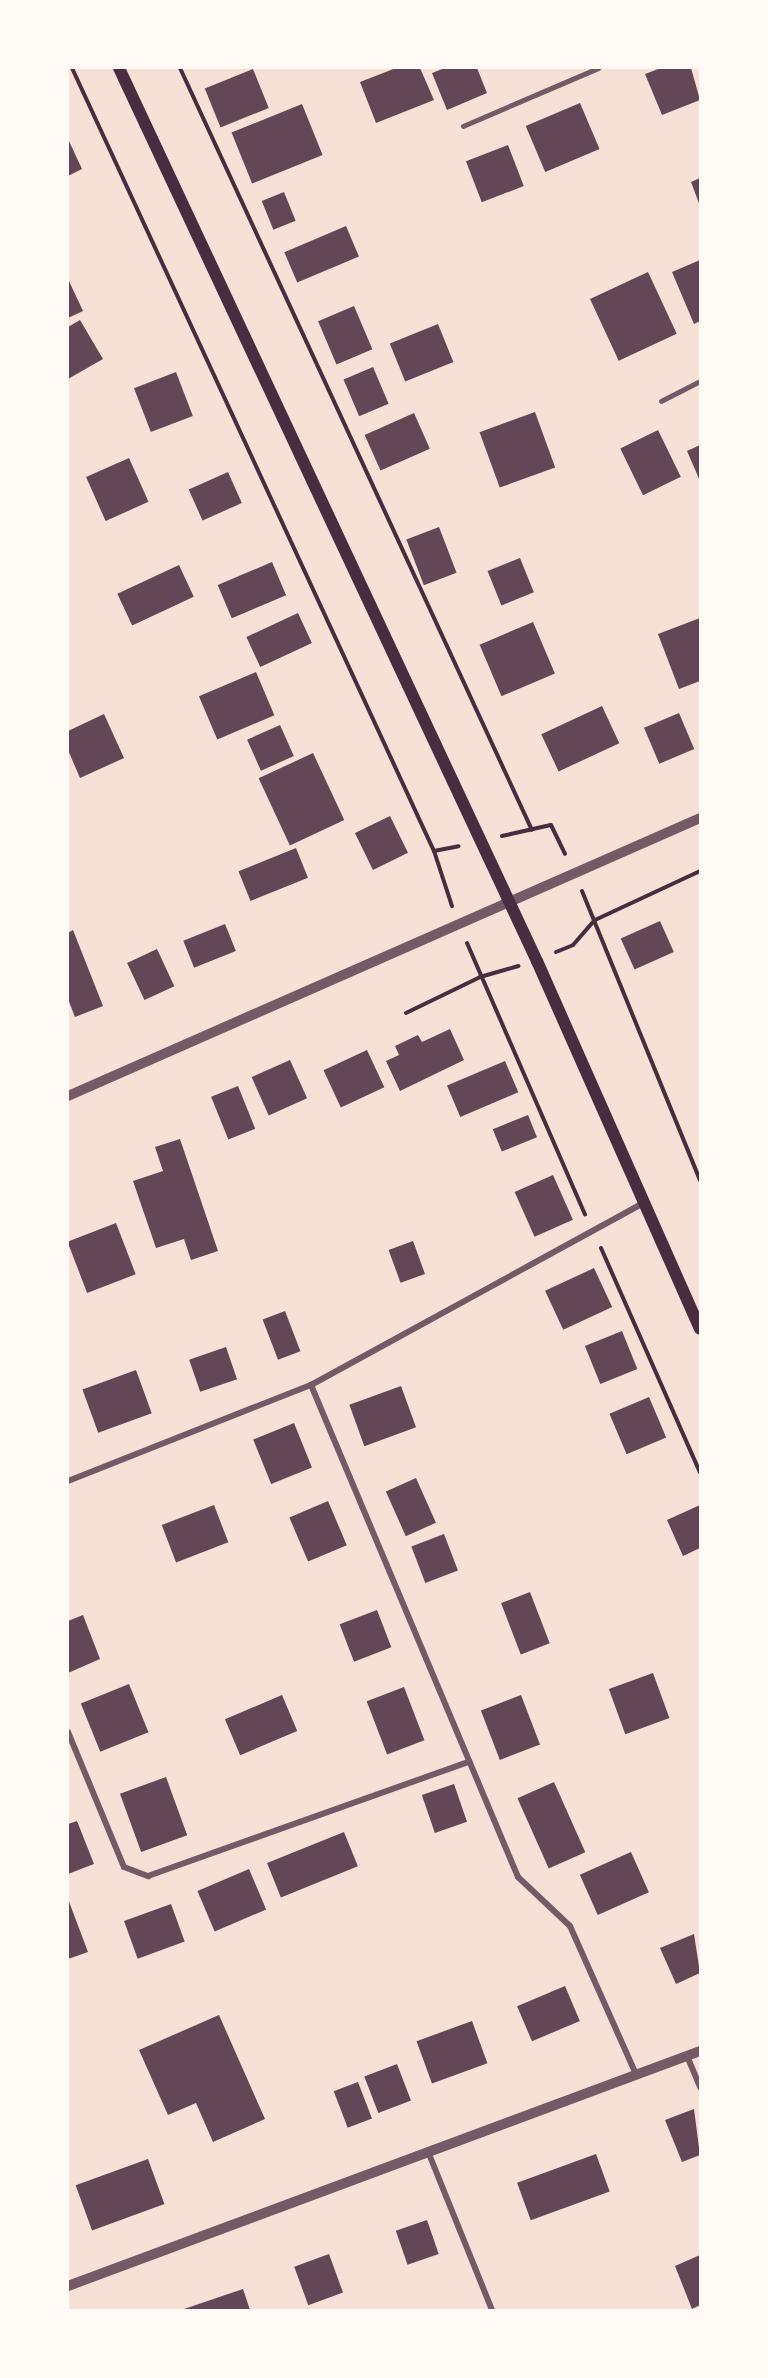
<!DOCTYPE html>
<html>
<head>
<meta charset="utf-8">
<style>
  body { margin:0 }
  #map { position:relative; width:768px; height:2378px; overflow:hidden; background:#f7e1d7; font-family:"Crimson Pro",serif }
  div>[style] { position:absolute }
  .building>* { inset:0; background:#644757; transform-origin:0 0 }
  .path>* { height:4px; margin:-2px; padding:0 2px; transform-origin:2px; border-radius:2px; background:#4a2c40 }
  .service>* { height:4.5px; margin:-2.25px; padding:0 2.25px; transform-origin:2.25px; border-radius:2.25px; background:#755966 }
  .minor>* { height:6px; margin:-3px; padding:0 3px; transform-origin:3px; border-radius:3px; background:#755966 }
  .tertiary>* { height:10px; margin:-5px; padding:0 5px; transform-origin:5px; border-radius:5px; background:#755966 }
  .secondary>* { height:12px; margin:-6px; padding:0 6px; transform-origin:6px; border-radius:6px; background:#4a2c40 }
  span { translate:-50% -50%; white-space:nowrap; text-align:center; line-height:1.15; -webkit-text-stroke:4.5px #fffaf5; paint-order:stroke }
  .frame { position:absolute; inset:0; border:69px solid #fffaf5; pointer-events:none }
</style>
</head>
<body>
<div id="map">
  <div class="building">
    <i style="clip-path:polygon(396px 68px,420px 68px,434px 100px,376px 123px,360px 82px)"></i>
    <i style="clip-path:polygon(445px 68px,477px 68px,487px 93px,447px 110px,432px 73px)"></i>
    <i style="clip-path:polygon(661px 68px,691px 68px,700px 100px,662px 115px,645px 74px)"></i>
    <i style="left:253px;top:69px;width:42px;height:52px;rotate:68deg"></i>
    <i style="left:580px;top:103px;width:50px;height:59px;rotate:67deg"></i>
    <i style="left:302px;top:104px;width:55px;height:76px;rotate:68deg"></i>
    <i style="clip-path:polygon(68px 139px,82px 169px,68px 176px)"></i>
    <i style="left:508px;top:145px;width:44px;height:45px;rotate:69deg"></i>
    <i style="clip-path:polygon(700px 178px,700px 206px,691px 182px)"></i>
    <i style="left:284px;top:192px;width:31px;height:24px;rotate:68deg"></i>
    <i style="left:346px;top:226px;width:33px;height:67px;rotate:67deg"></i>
    <i style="clip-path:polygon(700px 260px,700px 321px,694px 324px,672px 272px)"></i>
    <i style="left:648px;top:272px;width:68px;height:64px;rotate:65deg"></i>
    <i style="clip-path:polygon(68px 279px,83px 311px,68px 318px)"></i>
    <i style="left:354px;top:306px;width:47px;height:39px;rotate:67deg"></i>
    <i style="clip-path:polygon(80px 320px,103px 359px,68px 379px,68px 327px)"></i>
    <i style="left:438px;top:324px;width:41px;height:52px;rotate:68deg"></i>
    <i style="left:373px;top:367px;width:40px;height:32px;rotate:67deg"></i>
    <i style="left:176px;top:372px;width:47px;height:45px;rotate:69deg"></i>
    <i style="left:535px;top:412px;width:59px;height:59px;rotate:70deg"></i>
    <i style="left:414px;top:413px;width:39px;height:54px;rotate:66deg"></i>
    <i style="left:658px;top:430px;width:52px;height:42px;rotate:64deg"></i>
    <i style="clip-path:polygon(700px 445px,700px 481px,687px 451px)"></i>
    <i style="left:129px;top:458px;width:48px;height:47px;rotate:66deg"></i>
    <i style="left:228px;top:472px;width:34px;height:43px;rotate:66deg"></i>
    <i style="left:439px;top:527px;width:49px;height:35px;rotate:69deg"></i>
    <i style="left:520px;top:558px;width:37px;height:35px;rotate:68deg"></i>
    <i style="left:272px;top:562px;width:36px;height:59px;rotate:67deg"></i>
    <i style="left:179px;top:565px;width:35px;height:68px;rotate:65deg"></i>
    <i style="left:298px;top:613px;width:33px;height:57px;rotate:65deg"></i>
    <i style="clip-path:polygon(700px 618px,700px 681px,679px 689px,658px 634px)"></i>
    <i style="left:533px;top:622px;width:56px;height:58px;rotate:67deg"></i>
    <i style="left:256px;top:672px;width:47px;height:62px;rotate:67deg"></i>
    <i style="left:602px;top:706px;width:41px;height:67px;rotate:65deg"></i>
    <i style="left:679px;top:713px;width:39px;height:38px;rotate:67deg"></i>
    <i style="clip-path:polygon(104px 714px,124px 758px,80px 778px,68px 750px,68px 731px)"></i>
    <i style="left:280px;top:725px;width:34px;height:36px;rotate:66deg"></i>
    <i style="left:313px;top:753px;width:74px;height:60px;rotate:65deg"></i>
    <i style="left:390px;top:816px;width:41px;height:39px;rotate:64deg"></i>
    <i style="left:296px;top:848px;width:32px;height:62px;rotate:68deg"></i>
    <i style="left:660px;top:921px;width:34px;height:43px;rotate:66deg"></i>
    <i style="left:225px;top:924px;width:29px;height:45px;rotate:68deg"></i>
    <i style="clip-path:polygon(73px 930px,103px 1006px,75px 1017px,68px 999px,68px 933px)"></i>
    <i style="left:157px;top:949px;width:41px;height:33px;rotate:65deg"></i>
    <i style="clip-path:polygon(450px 1029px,464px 1060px,400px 1091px,386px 1061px,399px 1055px,395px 1046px,418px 1035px,422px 1042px)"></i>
    <i style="left:367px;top:1050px;width:41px;height:48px;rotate:65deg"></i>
    <i style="left:290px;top:1060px;width:42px;height:42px;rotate:66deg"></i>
    <i style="left:505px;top:1061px;width:34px;height:63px;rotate:67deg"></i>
    <i style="left:238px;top:1086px;width:46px;height:29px;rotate:68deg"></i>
    <i style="left:528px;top:1115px;width:24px;height:38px;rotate:68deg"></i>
    <i style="clip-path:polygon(180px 1139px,218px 1251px,191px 1260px,184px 1239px,156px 1248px,133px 1181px,163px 1171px,155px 1147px)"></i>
    <i style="left:553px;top:1175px;width:49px;height:42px;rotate:66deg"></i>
    <i style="left:116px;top:1223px;width:55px;height:52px;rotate:69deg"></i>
    <i style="left:413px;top:1241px;width:35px;height:26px;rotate:70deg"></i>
    <i style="left:594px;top:1268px;width:43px;height:54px;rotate:65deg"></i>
    <i style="left:285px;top:1311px;width:43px;height:24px;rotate:69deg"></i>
    <i style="left:622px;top:1331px;width:41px;height:40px;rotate:68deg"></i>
    <i style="left:226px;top:1347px;width:34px;height:39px;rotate:71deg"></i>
    <i style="left:136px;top:1370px;width:46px;height:57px;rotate:70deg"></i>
    <i style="left:401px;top:1386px;width:44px;height:55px;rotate:70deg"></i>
    <i style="left:649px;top:1397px;width:44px;height:43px;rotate:67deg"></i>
    <i style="left:294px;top:1423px;width:48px;height:44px;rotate:68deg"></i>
    <i style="left:416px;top:1478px;width:49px;height:33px;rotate:66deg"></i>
    <i style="left:328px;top:1501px;width:48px;height:42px;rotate:67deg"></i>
    <i style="left:214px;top:1505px;width:40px;height:56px;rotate:69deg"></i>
    <i style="clip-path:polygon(700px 1505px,700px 1548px,683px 1556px,667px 1520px)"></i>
    <i style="left:444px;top:1534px;width:39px;height:35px;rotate:69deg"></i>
    <i style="left:530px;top:1592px;width:55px;height:31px;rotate:69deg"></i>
    <i style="left:377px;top:1610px;width:40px;height:40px;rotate:69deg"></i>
    <i style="clip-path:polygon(83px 1615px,100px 1659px,68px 1673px,68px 1621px)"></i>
    <i style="left:653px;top:1673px;width:48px;height:47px;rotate:70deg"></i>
    <i style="left:129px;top:1684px;width:52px;height:52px;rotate:68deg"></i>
    <i style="left:404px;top:1687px;width:57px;height:40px;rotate:69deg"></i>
    <i style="left:282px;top:1695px;width:39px;height:62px;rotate:67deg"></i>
    <i style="left:521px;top:1695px;width:53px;height:43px;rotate:69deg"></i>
    <i style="left:166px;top:1777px;width:62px;height:49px;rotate:70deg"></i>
    <i style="left:554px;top:1782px;width:77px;height:40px;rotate:66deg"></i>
    <i style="left:454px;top:1784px;width:40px;height:34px;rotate:71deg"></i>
    <i style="clip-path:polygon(77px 1821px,94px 1864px,68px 1874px,68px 1824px)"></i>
    <i style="left:344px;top:1832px;width:37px;height:83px;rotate:68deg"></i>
    <i style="left:631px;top:1852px;width:44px;height:56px;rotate:66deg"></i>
    <i style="left:249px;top:1869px;width:44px;height:56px;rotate:67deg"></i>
    <i style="clip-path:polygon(68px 1899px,88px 1952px,68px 1959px)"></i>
    <i style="left:171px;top:1904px;width:40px;height:50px;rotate:70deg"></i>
    <i style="clip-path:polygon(694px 1934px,700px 1973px,676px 1984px,660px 1948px)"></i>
    <i style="left:565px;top:1986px;width:38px;height:52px;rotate:67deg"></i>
    <i style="clip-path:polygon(219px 2015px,265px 2119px,213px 2142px,196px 2103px,168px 2115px,139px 2050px)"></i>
    <i style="left:472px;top:2021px;width:45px;height:59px;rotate:70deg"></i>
    <i style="left:397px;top:2064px;width:39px;height:35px;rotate:69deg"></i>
    <i style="left:358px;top:2082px;width:39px;height:26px;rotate:69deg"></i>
    <i style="clip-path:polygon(694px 2109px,700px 2155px,682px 2162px,665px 2120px)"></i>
    <i style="left:596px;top:2154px;width:40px;height:84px;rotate:70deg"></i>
    <i style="left:148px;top:2159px;width:48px;height:77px;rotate:70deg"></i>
    <i style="left:427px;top:2220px;width:36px;height:33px;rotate:71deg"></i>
    <i style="left:329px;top:2254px;width:41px;height:37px;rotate:70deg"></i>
    <i style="clip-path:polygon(700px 2255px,700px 2305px,692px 2309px,675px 2266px)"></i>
    <i style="clip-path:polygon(243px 2289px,250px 2310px,181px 2310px)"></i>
  </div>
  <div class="path">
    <i style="left:72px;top:68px;width:863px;rotate:65.19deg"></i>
    <i style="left:434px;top:851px;width:58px;rotate:71.9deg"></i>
    <i style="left:180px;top:68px;width:839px;rotate:65.21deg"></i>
    <i style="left:502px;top:836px;width:50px;rotate:-12.7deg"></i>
    <i style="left:551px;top:825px;width:32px;rotate:64deg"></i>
    <i style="left:434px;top:851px;width:25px;rotate:-11deg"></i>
    <i style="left:582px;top:891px;width:312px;rotate:67.8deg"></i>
    <i style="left:467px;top:943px;width:296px;rotate:66.5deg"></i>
    <i style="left:556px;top:952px;width:18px;rotate:-22deg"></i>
    <i style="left:573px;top:945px;width:33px;rotate:-49deg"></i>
    <i style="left:595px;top:920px;width:116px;rotate:-25deg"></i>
    <i style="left:406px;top:1013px;width:82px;rotate:-25.9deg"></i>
    <i style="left:480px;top:977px;width:40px;rotate:-16deg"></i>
    <i style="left:601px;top:1248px;width:245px;rotate:66.2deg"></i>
  </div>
  <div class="service">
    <i style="left:463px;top:126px;width:147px;rotate:-23.2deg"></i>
    <i style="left:661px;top:401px;width:44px;rotate:-27.1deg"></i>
  </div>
  <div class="minor">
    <i style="left:311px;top:1385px;width:534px;rotate:67.18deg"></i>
    <i style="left:518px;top:1877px;width:71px;rotate:43.3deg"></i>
    <i style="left:570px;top:1926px;width:162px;rotate:66deg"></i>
    <i style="left:68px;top:1481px;width:261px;rotate:-21.6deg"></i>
    <i style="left:311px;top:1385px;width:379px;rotate:-28.7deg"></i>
    <i style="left:68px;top:1732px;width:146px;rotate:67.5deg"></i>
    <i style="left:124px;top:1867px;width:26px;rotate:21deg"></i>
    <i style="left:148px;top:1876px;width:341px;rotate:-19.6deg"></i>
    <i style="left:687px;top:2056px;width:34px;rotate:67deg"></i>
    <i style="left:429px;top:2154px;width:168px;rotate:68deg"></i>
  </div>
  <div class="tertiary">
    <i style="left:68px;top:1096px;width:690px;rotate:-23.74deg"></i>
    <i style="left:68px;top:2286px;width:674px;rotate:-20.4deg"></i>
  </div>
  <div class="secondary">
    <i style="left:119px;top:68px;width:986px;rotate:64.92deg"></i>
    <i style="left:537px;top:961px;width:402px;rotate:66.1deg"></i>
  </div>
  <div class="frame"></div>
</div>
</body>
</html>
